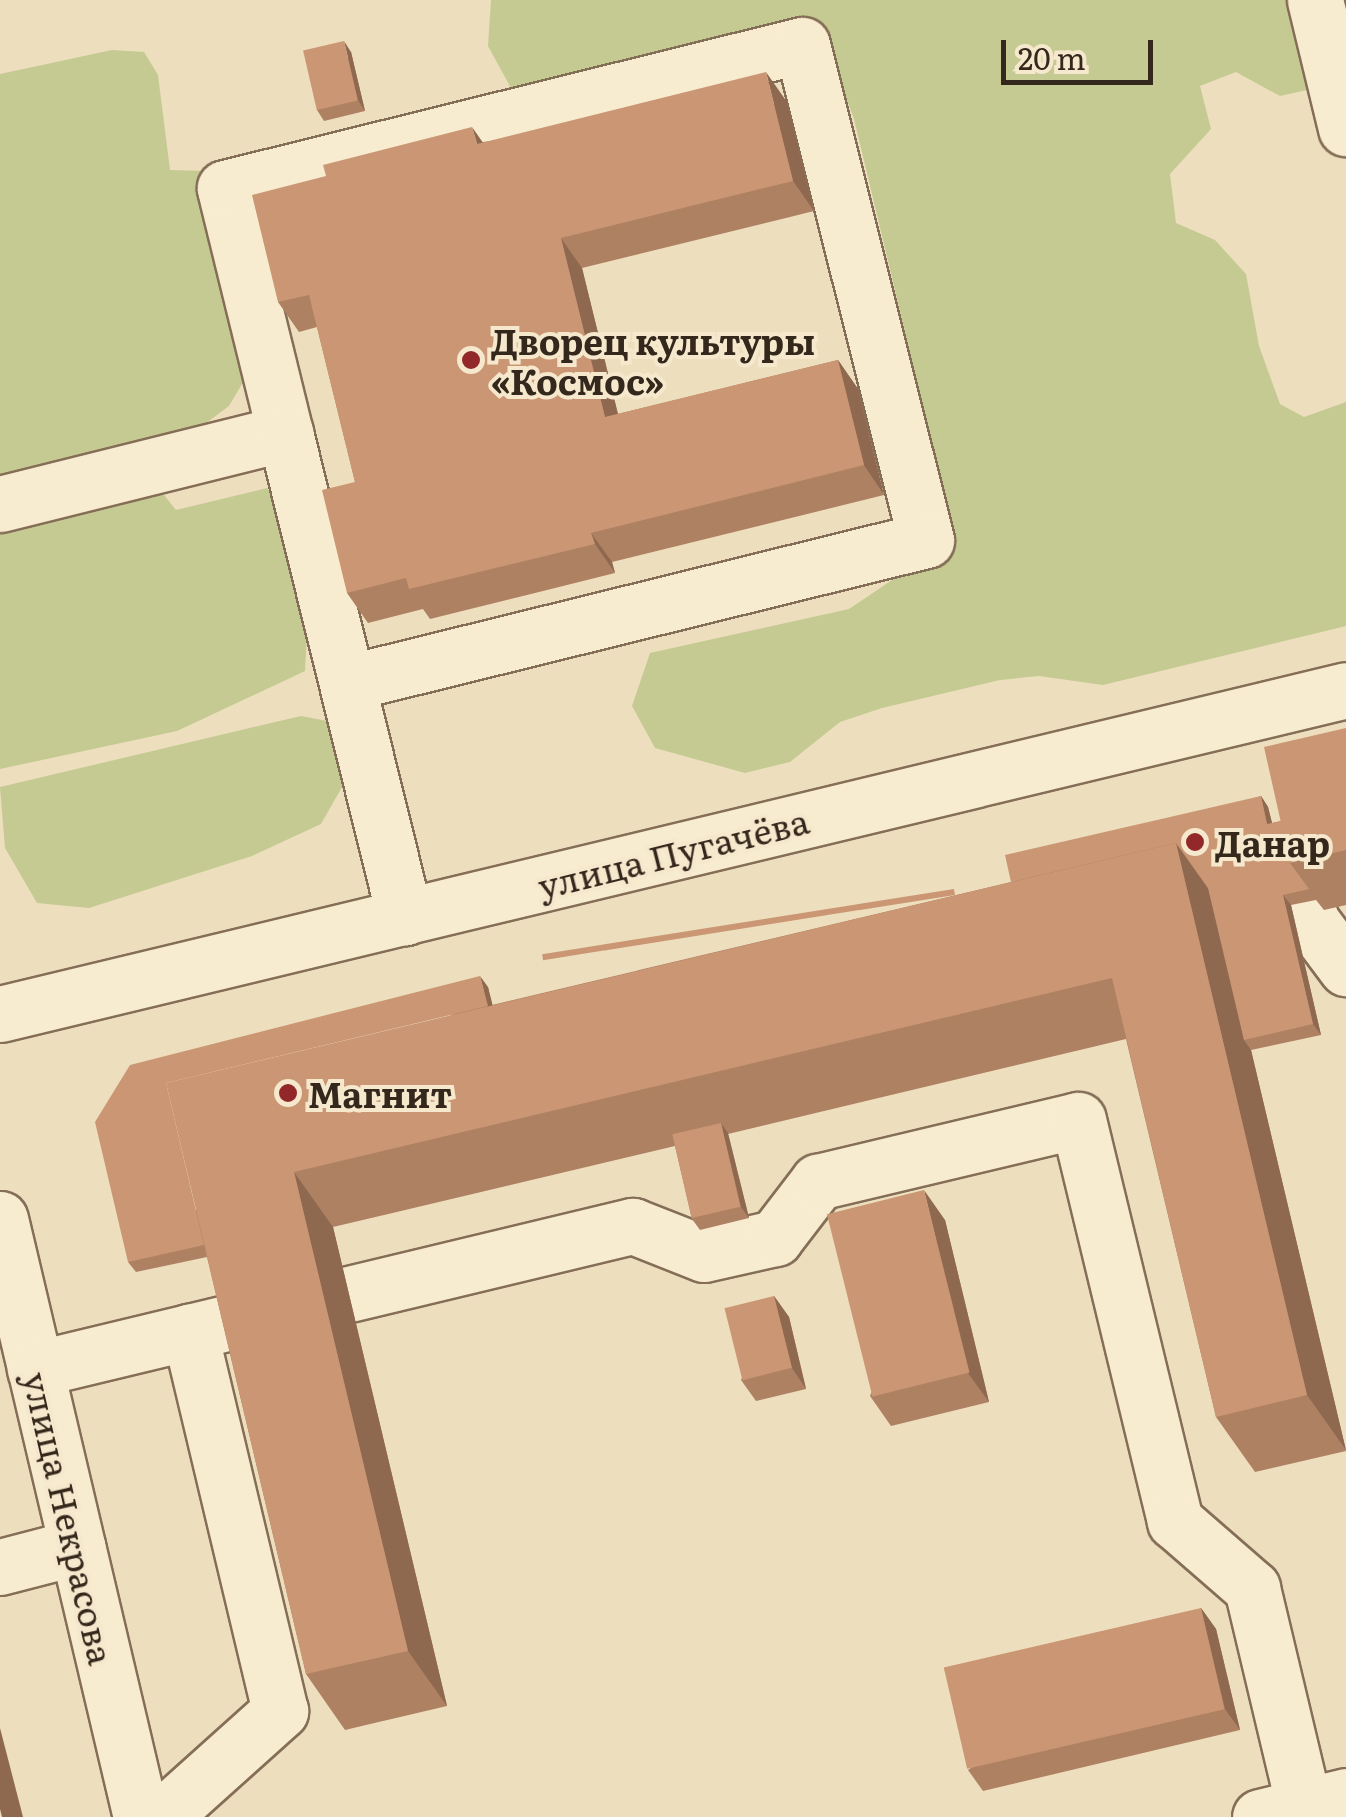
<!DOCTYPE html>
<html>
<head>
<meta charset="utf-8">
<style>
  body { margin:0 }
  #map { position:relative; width:1346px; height:1817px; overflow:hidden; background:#eddebe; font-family:Literata,serif }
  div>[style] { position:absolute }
  .green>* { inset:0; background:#c5ca92 }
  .roads { filter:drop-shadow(2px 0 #856e57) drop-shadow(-2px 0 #856e57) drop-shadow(0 2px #856e57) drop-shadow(0 -2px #856e57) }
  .minor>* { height:55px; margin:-27.5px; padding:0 27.5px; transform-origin:27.5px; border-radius:27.5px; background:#f8ecd0 }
  .wall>* { inset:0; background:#af8163 }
  .shaded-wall>* { inset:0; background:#8e6950 }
  .building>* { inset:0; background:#cb9673; transform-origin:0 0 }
  .dots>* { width:28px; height:28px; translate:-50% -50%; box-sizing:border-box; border:5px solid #f5e8cd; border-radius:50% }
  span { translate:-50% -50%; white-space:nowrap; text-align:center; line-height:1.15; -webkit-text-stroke:8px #f5e8cd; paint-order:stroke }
  .poi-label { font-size:35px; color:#34271b; font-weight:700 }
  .left { translate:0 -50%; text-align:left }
  .street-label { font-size:35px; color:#34271b }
  .scale { position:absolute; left:1001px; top:40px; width:152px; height:45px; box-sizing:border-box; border:5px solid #34271b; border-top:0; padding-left:12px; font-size:30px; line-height:35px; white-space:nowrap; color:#34271b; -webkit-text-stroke:8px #f5e8cd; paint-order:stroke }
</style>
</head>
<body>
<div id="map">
  <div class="green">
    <i style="clip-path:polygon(491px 0,1305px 0,1325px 86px,1280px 96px,1236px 72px,1200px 86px,1211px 129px,1170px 174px,1176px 223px,1215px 240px,1246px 274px,1259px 346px,1280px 404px,1304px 417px,1346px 402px,1346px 626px,1103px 685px,1039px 676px,1000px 680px,882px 708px,840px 722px,790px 762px,745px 773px,655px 748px,632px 706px,650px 653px,849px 609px,901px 574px,929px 541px,939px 474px,854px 119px,844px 92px,818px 60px,567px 94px,511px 88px,488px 46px)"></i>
    <i style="clip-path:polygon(112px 50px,144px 52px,158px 75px,170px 170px,208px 171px,248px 374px,229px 406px,198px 429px,0 483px,0 74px)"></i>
    <i style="clip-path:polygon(144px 470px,176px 510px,267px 488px,283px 506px,309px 595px,305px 671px,177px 731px,0 769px,0 501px)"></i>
    <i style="clip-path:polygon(301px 716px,338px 723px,350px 773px,321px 824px,252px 856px,89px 908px,37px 903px,5px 848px,0 787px)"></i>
  </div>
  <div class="roads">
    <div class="minor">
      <i style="left:1315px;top:0;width:132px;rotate:76.4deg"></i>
      <i style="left:285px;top:433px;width:252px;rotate:-103.8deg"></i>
      <i style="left:225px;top:188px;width:594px;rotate:-13.92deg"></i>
      <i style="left:802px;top:45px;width:510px;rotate:75.94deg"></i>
      <i style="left:926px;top:540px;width:596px;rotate:166.13deg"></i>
      <i style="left:0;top:504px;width:294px;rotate:-14deg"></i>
      <i style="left:285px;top:433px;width:499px;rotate:76.1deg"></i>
      <i style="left:1306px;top:902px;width:20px;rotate:75deg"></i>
      <i style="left:1311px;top:921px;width:59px;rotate:53.3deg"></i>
      <i style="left:0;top:1014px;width:1384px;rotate:-13.53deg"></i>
      <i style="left:0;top:1219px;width:614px;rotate:76.73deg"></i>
      <i style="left:349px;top:1294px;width:292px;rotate:-13.5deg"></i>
      <i style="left:633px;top:1226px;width:76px;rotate:21.5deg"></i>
      <i style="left:704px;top:1254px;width:73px;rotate:-12.7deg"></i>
      <i style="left:775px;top:1238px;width:71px;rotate:-52.5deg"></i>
      <i style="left:818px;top:1182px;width:267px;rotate:-13.4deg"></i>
      <i style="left:1078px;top:1120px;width:413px;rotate:76.4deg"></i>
      <i style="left:1175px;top:1521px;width:102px;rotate:41deg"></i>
      <i style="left:1252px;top:1588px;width:224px;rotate:76.6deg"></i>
      <i style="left:35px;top:1369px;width:196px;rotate:-13.5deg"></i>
      <i style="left:0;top:1567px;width:80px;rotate:-14.6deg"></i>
      <i style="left:162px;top:1817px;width:159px;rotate:-41.9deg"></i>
      <i style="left:280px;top:1711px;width:390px;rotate:-103.4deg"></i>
      <i style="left:1260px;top:1817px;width:89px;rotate:-13.7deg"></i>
    </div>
  </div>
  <div class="wall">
    <i style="clip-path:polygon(351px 52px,365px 111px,324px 121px,317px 110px)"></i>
    <i style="clip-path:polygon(787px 102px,814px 211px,582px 268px,618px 414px,838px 360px,858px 389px,884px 495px,612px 562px,615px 573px,430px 619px,423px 609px,368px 623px,347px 593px,355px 482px,317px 327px,299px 332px,278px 302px,483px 142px)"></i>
    <i style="clip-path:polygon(1346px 728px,1346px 905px,1324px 910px,1316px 900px,1291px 905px,1321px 1035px,1251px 1050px,1346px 1451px,1255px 1472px,1216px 1417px,1126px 1039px,728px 1134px,749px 1218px,700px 1230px,692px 1219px,675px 1146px,333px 1227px,447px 1706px,345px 1730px,306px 1674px,207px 1257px,136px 1272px,128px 1262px,488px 987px,492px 1005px,1011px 882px,1261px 796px,1268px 807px,1272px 823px,1281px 821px)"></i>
    <i style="clip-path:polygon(945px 1220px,989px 1402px,891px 1426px,870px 1396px)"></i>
    <i style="clip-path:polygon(774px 1296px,789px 1317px,806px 1389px,756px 1401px,741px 1380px)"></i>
    <i style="clip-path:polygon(1201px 1608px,1216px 1629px,1240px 1730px,983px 1791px,968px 1770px)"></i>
  </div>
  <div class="shaded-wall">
    <i style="clip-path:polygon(344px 41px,351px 52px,365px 111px,358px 100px)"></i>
    <i style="clip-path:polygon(766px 72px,787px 102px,814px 211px,793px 181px)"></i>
    <i style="clip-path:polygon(472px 127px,493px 157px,477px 144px)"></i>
    <i style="clip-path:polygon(561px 238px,582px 268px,626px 447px,605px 417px)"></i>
    <i style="clip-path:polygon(838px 360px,858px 389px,884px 495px,864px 465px)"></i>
    <i style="clip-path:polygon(591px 533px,612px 562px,615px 573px,595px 544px)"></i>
    <i style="clip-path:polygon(1261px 796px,1268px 807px,1275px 835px,1267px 824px)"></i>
    <i style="clip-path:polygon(1176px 843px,1215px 898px,1244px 1040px,1251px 1050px,1346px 1450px,1307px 1395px)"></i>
    <i style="clip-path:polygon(1283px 895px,1291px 905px,1321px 1035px,1313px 1024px)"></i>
    <i style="clip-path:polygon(480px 976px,488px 987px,508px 1066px,500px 1056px)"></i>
    <i style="clip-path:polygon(721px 1123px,728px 1133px,749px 1218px,741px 1207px)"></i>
    <i style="clip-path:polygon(294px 1172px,333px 1227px,447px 1706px,408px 1651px)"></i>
    <i style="clip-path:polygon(924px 1190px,945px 1220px,989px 1402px,968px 1373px)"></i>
    <i style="clip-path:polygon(774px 1296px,789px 1317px,806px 1389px,792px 1368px)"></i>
    <i style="clip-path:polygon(1201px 1608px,1216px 1629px,1240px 1730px,1225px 1709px)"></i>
    <i style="clip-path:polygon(0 1728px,23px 1817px,2px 1817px,0 1809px)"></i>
  </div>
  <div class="building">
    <i style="left:344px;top:41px;width:61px;height:42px;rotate:77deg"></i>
    <i style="clip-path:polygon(766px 72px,793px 181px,561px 238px,605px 417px,838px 360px,864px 465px,591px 533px,595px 544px,409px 589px,406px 578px,347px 593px,322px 490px,355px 482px,309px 295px,278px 302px,252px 195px,326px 176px,323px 165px,472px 127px,477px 144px)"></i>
    <i style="clip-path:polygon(1346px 728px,1346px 850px,1290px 863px,1264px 747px)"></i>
    <i style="clip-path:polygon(1261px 796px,1267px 824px,1281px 821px,1290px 863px,1309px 889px,1283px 895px,1313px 1024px,1244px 1040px,1208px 888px,1176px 843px,1011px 882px,1005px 855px)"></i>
    <i style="clip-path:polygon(1176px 843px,1307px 1395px,1216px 1417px,1112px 978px,294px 1172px,408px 1651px,306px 1674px,166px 1083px)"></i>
    <i style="left:954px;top:889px;width:6px;height:417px;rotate:81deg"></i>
    <i style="clip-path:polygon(480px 976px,488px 1006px,166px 1083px,204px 1245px,128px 1262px,95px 1122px,130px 1065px)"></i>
    <i style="left:721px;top:1123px;width:86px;height:50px;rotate:77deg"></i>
    <i style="left:924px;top:1190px;width:188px;height:100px;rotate:76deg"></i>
    <i style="left:774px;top:1296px;width:74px;height:51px;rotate:76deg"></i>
    <i style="left:1201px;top:1608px;width:104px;height:264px;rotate:77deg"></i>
  </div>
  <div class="dots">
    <i style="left:471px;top:360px;background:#93282a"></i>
    <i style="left:1195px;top:842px;background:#93282a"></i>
    <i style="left:288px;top:1093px;background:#93282a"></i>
  </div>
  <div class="poi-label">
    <span class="left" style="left:491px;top:360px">Дворец культуры<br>«Космос»</span>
    <span class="left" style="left:1215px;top:842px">Данар</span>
    <span class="left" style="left:308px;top:1093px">Магнит</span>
  </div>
  <div class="street-label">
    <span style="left:673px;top:852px;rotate:-14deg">улица Пугачёва</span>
    <span style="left:70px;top:1518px;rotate:77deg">улица Некрасова</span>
  </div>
  <div class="scale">20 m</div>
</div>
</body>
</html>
